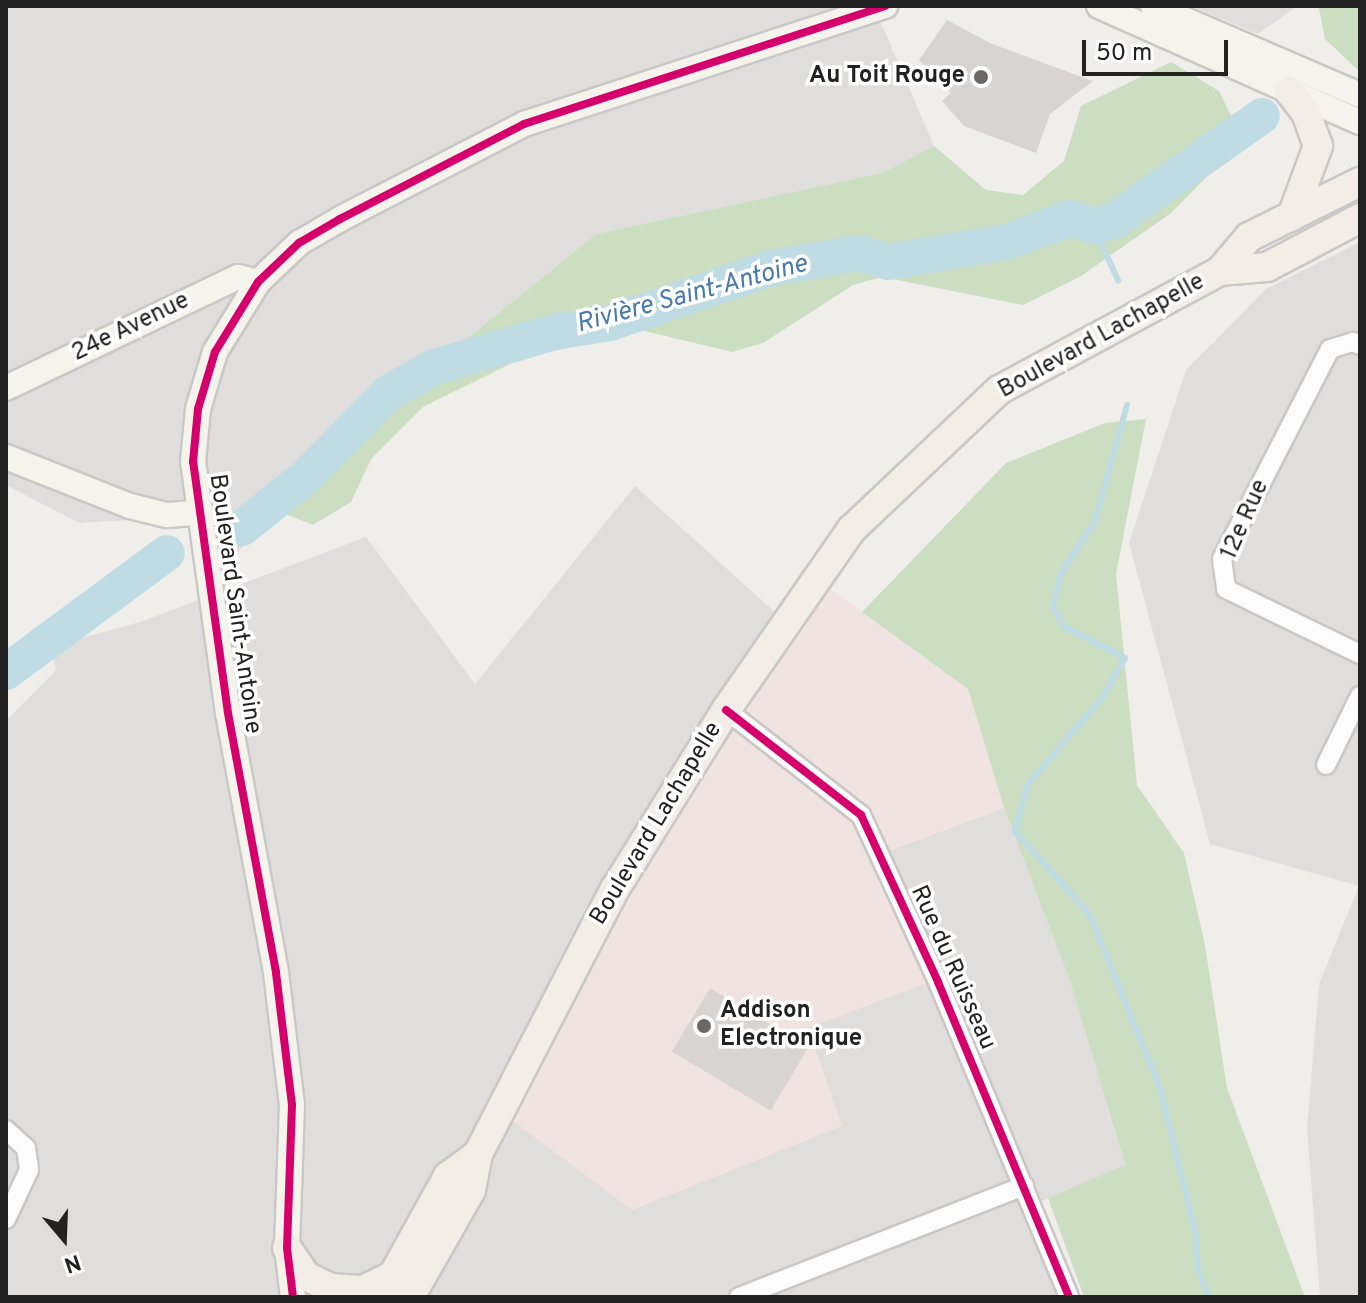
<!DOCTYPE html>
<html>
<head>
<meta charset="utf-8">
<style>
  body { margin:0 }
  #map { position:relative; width:1366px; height:1303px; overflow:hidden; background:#f0eeeb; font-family:Overpass,sans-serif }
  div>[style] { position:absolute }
  .residential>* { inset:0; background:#dfdedc }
  .commercial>* { inset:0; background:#f1e3e1 }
  .forest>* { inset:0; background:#cbdec1 }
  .stream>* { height:6px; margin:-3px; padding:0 3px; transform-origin:3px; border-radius:3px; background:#bfdbe3 }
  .river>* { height:36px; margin:-18px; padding:0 18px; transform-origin:18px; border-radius:18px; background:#bfdbe3 }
  .building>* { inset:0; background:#d7d4d2; transform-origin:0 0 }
  .roads { filter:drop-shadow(2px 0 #c9c8c7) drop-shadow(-2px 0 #c9c8c7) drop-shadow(0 2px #c9c8c7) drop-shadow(0 -2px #c9c8c7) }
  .street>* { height:18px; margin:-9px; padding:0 9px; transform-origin:9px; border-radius:9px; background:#fdfcfc }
  .secondary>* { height:24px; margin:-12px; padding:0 12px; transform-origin:12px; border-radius:12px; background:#f4f4ed }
  .primary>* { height:28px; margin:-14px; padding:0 14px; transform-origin:14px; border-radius:14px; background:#f3ede7 }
  .cycleway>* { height:8px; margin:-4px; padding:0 4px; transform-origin:4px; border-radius:4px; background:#d6006c }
  .dots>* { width:22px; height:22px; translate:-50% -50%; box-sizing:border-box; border:4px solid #fff; border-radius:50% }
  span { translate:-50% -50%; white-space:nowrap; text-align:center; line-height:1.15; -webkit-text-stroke:7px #fff; paint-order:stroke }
  .poi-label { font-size:24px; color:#222; font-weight:700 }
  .right { translate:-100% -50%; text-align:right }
  .left { translate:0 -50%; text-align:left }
  .street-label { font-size:24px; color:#222 }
  .water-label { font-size:26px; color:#4a7aab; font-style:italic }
  .frame { position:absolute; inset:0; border:8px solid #222; pointer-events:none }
  .north { position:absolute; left:24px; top:1199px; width:80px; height:80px; -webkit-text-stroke:6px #fff; paint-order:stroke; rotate:161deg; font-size:22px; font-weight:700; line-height:32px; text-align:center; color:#222 }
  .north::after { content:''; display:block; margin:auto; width:28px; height:36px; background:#222; clip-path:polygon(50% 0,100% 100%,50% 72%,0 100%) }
  .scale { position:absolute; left:1082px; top:40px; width:146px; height:36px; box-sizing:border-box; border:4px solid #222; border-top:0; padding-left:10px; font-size:24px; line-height:28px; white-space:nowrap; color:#222; -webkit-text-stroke:6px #fff; paint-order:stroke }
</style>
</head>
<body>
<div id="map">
  <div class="residential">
    <i style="clip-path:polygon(6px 6px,880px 6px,875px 9px,934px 146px,882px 173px,596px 234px,368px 419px,238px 552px,183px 517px,79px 523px,6px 485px)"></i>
    <i style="clip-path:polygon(1191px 6px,1297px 6px,1258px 34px)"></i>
    <i style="clip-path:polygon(1360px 242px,1360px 1297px,1320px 1297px,1307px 1128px,1319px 984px,1359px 886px,1210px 844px,1129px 543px,1186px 370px,1266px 289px)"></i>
    <i style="clip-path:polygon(635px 486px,787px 623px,493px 1106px,842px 1126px,807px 1027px,880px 854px,1004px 808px,1070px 981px,1125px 1166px,1022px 1209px,1061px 1297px,6px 1297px,6px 721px,56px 670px,50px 647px,143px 621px,366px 537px,475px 684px)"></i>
  </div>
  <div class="commercial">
    <i style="clip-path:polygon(828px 587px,968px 689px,1004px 808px,880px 854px,932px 981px,808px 1028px,842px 1126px,632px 1210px,493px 1106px,787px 623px)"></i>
  </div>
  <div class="forest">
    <i style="clip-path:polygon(1360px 6px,1360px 72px,1325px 39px,1319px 8px)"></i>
    <i style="clip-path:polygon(1171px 62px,1219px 91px,1243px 140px,1171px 213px,1081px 276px,1023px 305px,882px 277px,853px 285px,763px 343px,732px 352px,599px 320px,423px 407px,371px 459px,351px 502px,313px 525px,278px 511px,368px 419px,596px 234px,882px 173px,934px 146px,986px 190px,1023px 195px,1064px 161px,1081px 106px)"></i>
    <i style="clip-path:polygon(1146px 419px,1116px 574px,1137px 785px,1184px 853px,1205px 945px,1227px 1088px,1305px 1297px,1084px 1297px,1048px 1198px,1125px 1165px,1070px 981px,1004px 808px,968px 689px,862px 612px,1006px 463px,1105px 423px)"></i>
  </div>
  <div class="stream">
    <i style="left:1093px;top:226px;width:60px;rotate:65.2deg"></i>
    <i style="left:1127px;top:405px;width:120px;rotate:105.4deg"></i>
    <i style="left:1095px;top:521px;width:64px;rotate:122.9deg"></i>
    <i style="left:1060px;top:575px;width:34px;rotate:102deg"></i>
    <i style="left:1053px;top:608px;width:21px;rotate:59deg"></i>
    <i style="left:1064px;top:626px;width:69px;rotate:27.7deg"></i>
    <i style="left:1125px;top:658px;width:46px;rotate:119.9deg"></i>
    <i style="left:1102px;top:698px;width:115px;rotate:130.8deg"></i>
    <i style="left:1027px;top:785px;width:48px;rotate:104.6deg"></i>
    <i style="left:1015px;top:831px;width:113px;rotate:48.2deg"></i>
    <i style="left:1090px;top:915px;width:187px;rotate:68deg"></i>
    <i style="left:1160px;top:1088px;width:148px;rotate:76.3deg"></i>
    <i style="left:1195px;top:1232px;width:38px;rotate:85deg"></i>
    <i style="left:1198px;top:1270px;width:29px;rotate:68deg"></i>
  </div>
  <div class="river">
    <i style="left:242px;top:528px;width:83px;rotate:-38.7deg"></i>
    <i style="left:307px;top:476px;width:116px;rotate:-45.7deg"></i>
    <i style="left:388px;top:393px;width:53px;rotate:-29.5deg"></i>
    <i style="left:434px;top:367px;width:126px;rotate:-16.1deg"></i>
    <i style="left:555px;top:332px;width:56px;rotate:-9.3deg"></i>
    <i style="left:610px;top:323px;width:171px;rotate:-18.8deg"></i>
    <i style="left:772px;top:268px;width:88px;rotate:-9.8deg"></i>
    <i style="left:859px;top:253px;width:30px;rotate:17deg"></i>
    <i style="left:888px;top:262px;width:120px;rotate:-9.6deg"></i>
    <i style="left:1006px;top:242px;width:68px;rotate:-20.6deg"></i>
    <i style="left:1070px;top:218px;width:24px;rotate:19deg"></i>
    <i style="left:1093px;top:226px;width:21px;rotate:-14deg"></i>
    <i style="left:1113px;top:221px;width:182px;rotate:-35.2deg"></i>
    <i style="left:6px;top:672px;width:200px;rotate:-36.5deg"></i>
  </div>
  <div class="building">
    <i style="clip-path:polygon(947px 20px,992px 44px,1093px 81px,1050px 114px,1036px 153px,964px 126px,942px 101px,951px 93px,919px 60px)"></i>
    <i style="left:710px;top:988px;width:115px;height:74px;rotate:31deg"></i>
  </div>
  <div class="roads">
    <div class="street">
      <i style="left:1360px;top:345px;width:8px;rotate:-157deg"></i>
      <i style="left:1353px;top:342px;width:24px;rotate:163deg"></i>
      <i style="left:1330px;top:349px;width:236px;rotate:117.2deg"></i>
      <i style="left:1222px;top:559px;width:30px;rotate:82deg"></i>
      <i style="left:1226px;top:589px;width:149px;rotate:25.9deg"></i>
      <i style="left:726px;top:710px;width:171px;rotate:37.9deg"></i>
      <i style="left:861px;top:815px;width:184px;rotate:65.2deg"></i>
      <i style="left:938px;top:982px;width:341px;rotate:67.4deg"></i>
      <i style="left:1326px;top:765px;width:77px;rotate:-63.8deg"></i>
      <i style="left:6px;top:1130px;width:27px;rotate:42deg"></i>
      <i style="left:26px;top:1148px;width:22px;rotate:82deg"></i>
      <i style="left:29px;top:1170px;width:54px;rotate:115.1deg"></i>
      <i style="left:739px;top:1297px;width:306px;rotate:-21.3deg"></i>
    </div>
    <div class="secondary">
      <i style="left:1099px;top:6px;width:286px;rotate:24deg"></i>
      <i style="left:1153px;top:6px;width:225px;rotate:23.3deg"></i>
      <i style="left:6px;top:388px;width:257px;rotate:-25.6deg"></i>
      <i style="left:238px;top:277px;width:21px;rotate:14deg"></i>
      <i style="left:6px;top:457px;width:133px;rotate:21.6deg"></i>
      <i style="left:130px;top:506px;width:38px;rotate:14deg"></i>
      <i style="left:167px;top:515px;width:32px;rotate:-4deg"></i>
      <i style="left:293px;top:1297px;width:49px;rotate:-97deg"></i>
      <i style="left:287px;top:1248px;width:143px;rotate:-88deg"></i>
      <i style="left:292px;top:1105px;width:134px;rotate:-96.9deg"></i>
      <i style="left:276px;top:972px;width:263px;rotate:-100.5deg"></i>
      <i style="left:228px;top:713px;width:253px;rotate:-97.9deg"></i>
      <i style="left:193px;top:462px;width:53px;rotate:-84.6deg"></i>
      <i style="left:198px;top:409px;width:59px;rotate:-73.4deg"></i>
      <i style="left:215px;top:352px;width:82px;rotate:-58.4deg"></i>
      <i style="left:258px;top:282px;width:57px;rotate:-43.6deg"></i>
      <i style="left:299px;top:243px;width:48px;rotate:-30.3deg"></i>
      <i style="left:340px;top:219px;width:207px;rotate:-27.3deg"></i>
      <i style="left:524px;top:124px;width:380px;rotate:-18.1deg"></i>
    </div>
    <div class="primary">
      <i style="left:1289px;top:91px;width:28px;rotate:52deg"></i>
      <i style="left:1306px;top:113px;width:35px;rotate:70deg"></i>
      <i style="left:1318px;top:146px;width:75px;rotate:110.4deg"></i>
      <i style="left:1220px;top:271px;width:47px;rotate:-4.9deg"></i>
      <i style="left:1267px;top:267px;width:105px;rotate:-27.8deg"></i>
      <i style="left:287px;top:1248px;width:34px;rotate:56deg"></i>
      <i style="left:306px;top:1276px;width:28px;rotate:26deg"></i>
      <i style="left:331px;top:1288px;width:32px;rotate:4deg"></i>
      <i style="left:363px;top:1290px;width:34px;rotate:-26deg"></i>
      <i style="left:381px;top:1297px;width:138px;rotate:-61deg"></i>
      <i style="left:448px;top:1176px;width:37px;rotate:-36deg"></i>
      <i style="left:410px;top:1297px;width:123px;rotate:-60.3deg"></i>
      <i style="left:471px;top:1190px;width:37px;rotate:-79deg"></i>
      <i style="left:478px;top:1154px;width:298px;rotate:-62.7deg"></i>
      <i style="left:615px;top:889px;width:211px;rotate:-58.2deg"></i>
      <i style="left:726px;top:710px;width:221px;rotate:-55.2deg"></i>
      <i style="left:852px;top:529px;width:202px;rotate:-43.4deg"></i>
      <i style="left:999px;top:390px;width:251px;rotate:-28.3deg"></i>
      <i style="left:1220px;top:271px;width:45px;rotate:-49.5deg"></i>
      <i style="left:1249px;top:237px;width:124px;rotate:-26.4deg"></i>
    </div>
  </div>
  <div class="cycleway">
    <i style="left:726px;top:710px;width:171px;rotate:37.9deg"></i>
    <i style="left:861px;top:815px;width:184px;rotate:65.2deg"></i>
    <i style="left:938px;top:982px;width:341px;rotate:67.4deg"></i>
    <i style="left:293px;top:1297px;width:49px;rotate:-97deg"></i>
    <i style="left:287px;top:1248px;width:143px;rotate:-88deg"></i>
    <i style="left:292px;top:1105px;width:134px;rotate:-96.9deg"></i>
    <i style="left:276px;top:972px;width:263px;rotate:-100.5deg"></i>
    <i style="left:228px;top:713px;width:253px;rotate:-97.9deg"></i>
    <i style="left:193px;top:462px;width:53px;rotate:-84.6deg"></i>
    <i style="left:198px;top:409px;width:59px;rotate:-73.4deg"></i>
    <i style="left:215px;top:352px;width:82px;rotate:-58.4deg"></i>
    <i style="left:258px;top:282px;width:57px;rotate:-43.6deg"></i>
    <i style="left:299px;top:243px;width:48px;rotate:-30.3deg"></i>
    <i style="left:340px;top:219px;width:207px;rotate:-27.3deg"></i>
    <i style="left:524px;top:124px;width:380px;rotate:-18.1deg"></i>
  </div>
  <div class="dots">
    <i style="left:981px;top:77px;background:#6a6968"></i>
    <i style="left:704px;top:1026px;background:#6a6968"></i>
  </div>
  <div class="poi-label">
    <span class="right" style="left:965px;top:77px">Au Toit Rouge</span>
    <span class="left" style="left:720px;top:1026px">Addison<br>Electronique</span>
  </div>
  <div class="street-label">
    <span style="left:131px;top:328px;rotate:-26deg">24e Avenue</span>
    <span style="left:1102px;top:337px;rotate:-29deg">Boulevard Lachapelle</span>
    <span style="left:1246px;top:520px;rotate:-66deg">12e Rue</span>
    <span style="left:234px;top:604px;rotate:82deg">Boulevard Saint-Antoine</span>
    <span style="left:657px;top:824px;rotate:-59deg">Boulevard Lachapelle</span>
    <span style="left:952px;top:968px;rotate:66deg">Rue du Ruisseau</span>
  </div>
  <div class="water-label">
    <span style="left:692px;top:295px;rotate:-15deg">Rivière Saint-Antoine</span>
  </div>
  <div class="frame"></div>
  <div class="north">N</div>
  <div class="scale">50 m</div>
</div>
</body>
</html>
